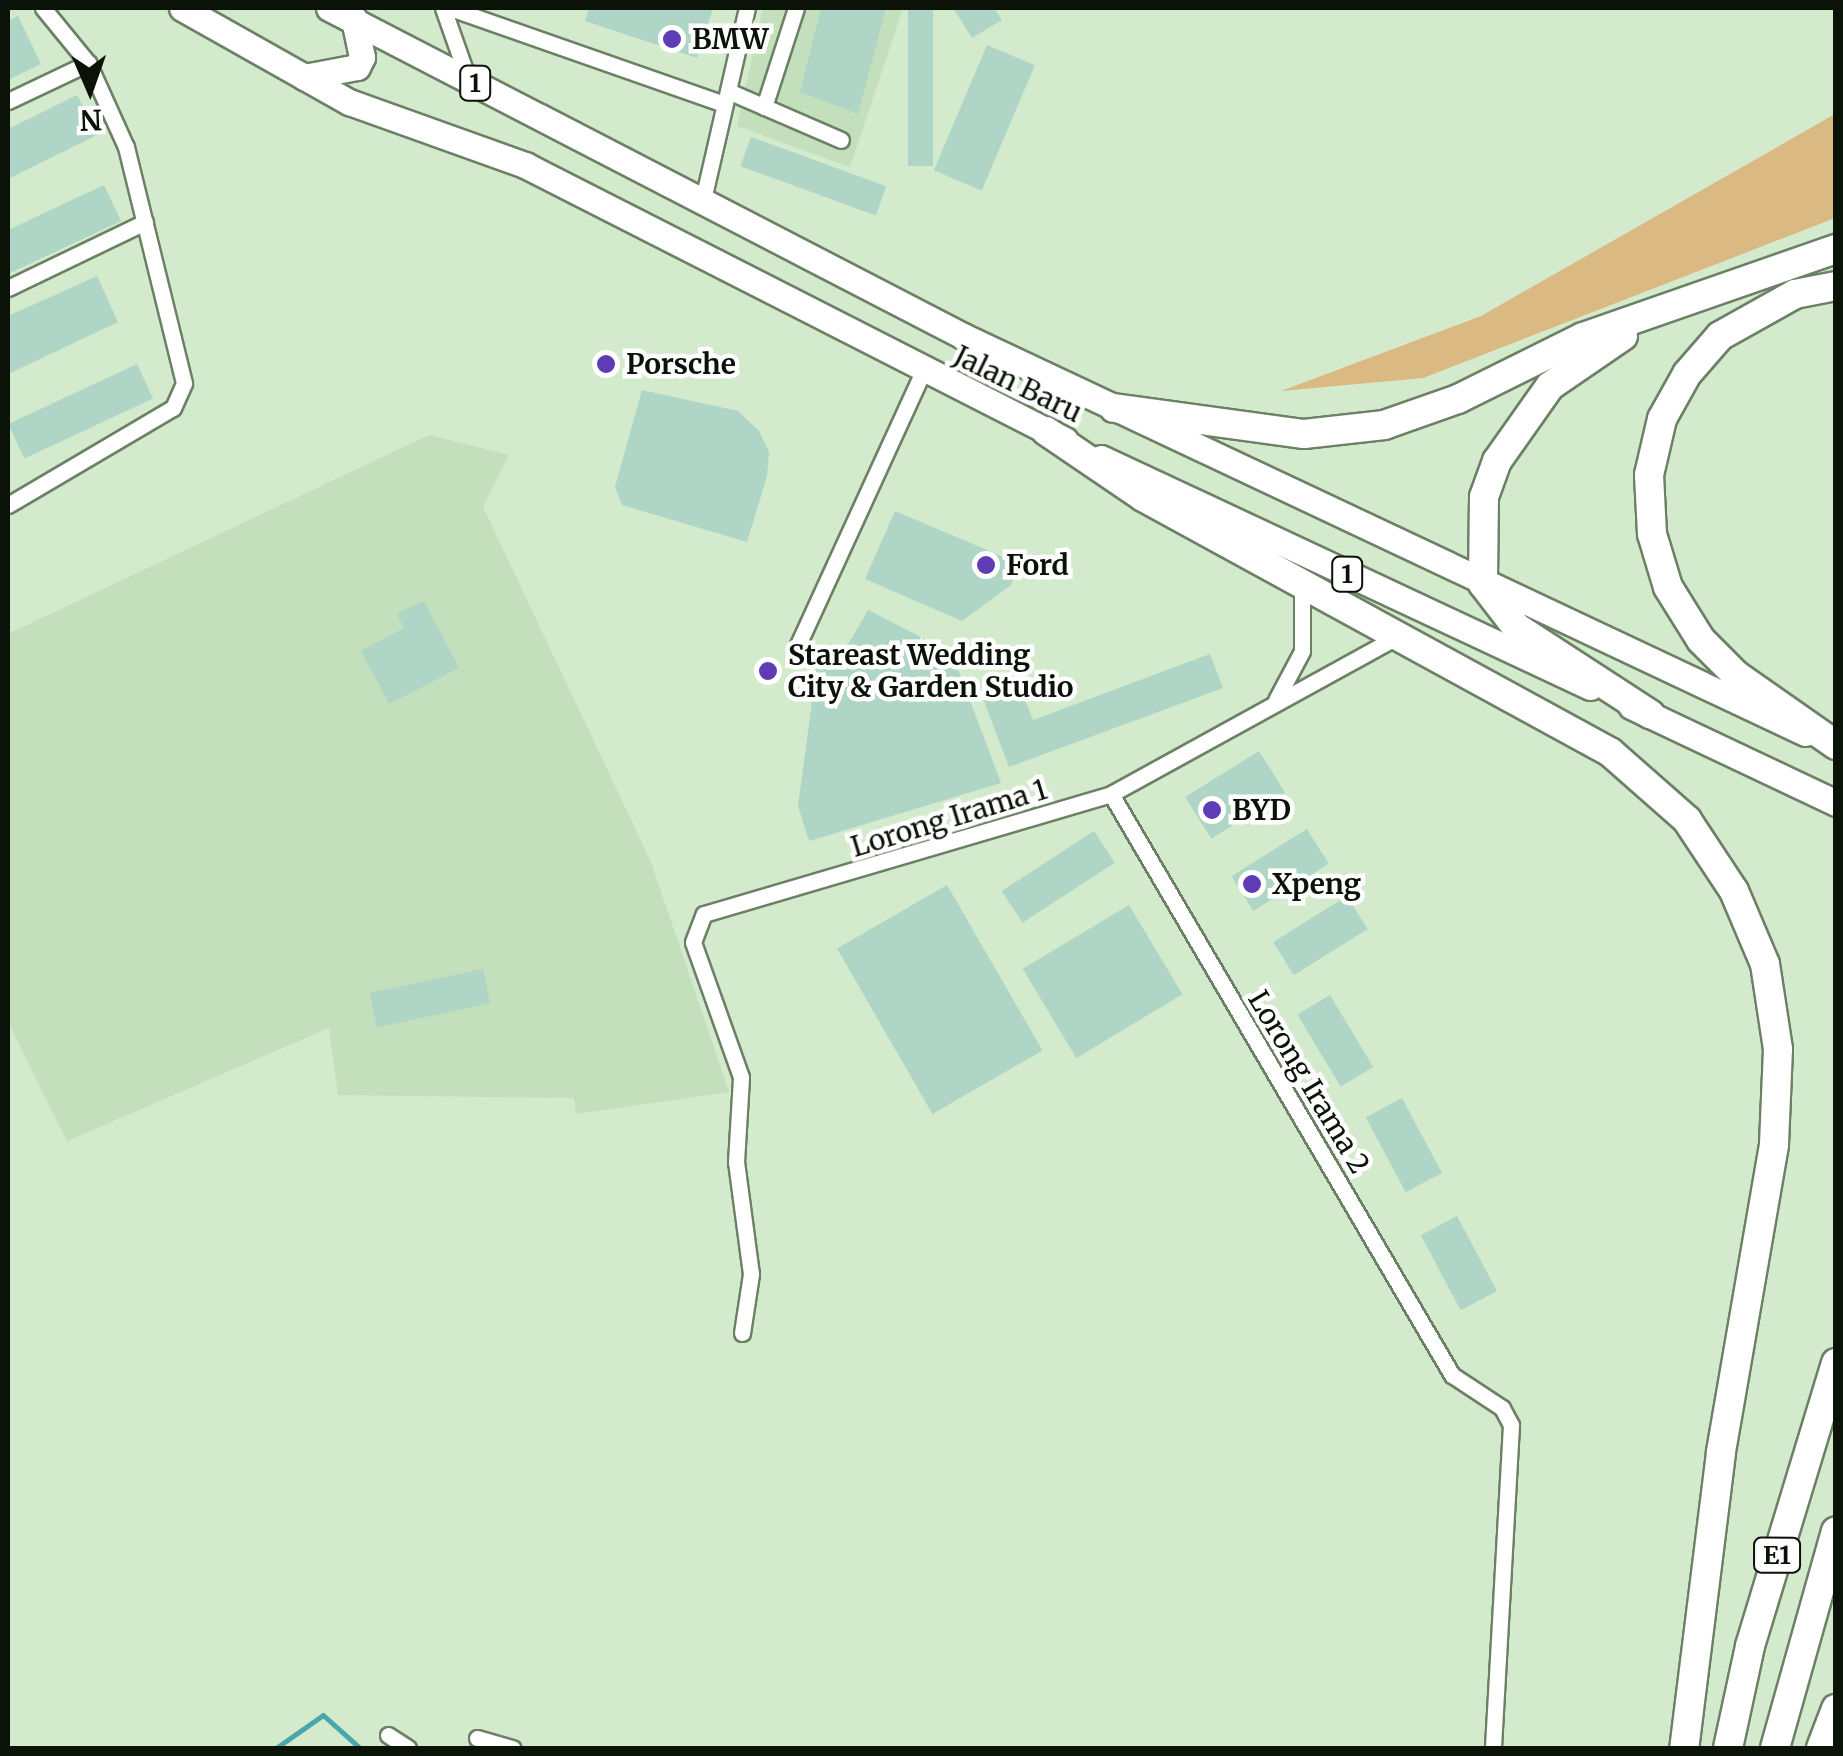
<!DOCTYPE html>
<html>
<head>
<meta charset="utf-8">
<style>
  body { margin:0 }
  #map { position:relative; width:1843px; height:1756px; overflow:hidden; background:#d3eacc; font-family:Merriweather,serif }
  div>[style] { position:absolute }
  .built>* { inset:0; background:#c3dfbc }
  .green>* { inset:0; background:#dbb983 }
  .stream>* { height:5px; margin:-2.5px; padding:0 2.5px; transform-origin:2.5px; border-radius:2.5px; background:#49a7ac }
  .building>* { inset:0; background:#aed5c5; transform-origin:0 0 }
  .roads { filter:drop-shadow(2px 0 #6c8066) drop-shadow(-2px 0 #6c8066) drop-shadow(0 2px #6c8066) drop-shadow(0 -2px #6c8066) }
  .minor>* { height:15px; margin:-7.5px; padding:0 7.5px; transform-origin:7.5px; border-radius:7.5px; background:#fff }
  .trunk>* { height:25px; margin:-12.5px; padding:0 12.5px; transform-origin:12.5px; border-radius:12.5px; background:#fff }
  .motorway>* { height:28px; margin:-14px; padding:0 14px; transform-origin:14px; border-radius:14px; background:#fff }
  .dots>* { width:28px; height:28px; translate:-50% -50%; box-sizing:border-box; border:5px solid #fff; border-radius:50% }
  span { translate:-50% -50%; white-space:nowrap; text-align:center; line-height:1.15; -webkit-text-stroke:9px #fff; paint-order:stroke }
  .shield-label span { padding:2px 8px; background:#fff; border:2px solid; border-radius:8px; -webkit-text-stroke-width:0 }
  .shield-label { font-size:25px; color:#0b1309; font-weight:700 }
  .poi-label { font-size:28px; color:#0b1309; font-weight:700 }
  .left { translate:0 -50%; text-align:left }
  .street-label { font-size:28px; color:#0b1309 }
  .frame { position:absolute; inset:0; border:10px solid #0b1309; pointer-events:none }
  .north { position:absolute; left:40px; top:40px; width:100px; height:100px; -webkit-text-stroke:8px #fff; paint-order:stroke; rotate:178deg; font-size:28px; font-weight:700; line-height:40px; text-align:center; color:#0b1309 }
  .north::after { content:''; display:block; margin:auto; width:35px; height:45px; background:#0b1309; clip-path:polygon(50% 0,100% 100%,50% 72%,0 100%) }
</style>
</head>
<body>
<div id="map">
  <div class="built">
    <i style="clip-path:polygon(763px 8px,903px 8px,850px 167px,737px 126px)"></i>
    <i style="clip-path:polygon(429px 435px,509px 455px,483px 507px,651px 862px,729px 1092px,576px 1114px,574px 1098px,338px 1095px,329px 1028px,67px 1141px,8px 1022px,8px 634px)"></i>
  </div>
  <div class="green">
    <i style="clip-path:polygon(1835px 114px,1835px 218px,1423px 378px,1281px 391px,1481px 316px)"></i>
  </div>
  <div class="stream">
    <i style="left:276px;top:1748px;width:57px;rotate:-35.1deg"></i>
    <i style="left:323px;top:1715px;width:50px;rotate:41.7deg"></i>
  </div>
  <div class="building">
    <i style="clip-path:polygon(589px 8px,713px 8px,697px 58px,585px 21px)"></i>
    <i style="clip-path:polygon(821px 8px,886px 8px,858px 114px,800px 92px)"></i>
    <i style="left:908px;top:8px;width:25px;height:158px"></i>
    <i style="clip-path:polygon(953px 8px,994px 8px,1002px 20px,972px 38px)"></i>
    <i style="clip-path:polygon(18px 16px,41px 64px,8px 80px,8px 21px)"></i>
    <i style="left:987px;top:45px;width:52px;height:136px;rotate:23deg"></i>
    <i style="clip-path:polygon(77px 95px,97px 135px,8px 179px,8px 129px)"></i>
    <i style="left:751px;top:137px;width:144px;height:31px;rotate:20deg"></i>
    <i style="clip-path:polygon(104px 185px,121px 221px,8px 274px,8px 230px)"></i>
    <i style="clip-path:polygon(97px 276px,118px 322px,8px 374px,8px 316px)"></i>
    <i style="left:137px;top:364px;width:38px;height:142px;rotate:65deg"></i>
    <i style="clip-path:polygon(642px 390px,738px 411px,759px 431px,769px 452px,767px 476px,747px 542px,622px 505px,615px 487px)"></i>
    <i style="clip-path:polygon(895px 511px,1020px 564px,1011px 585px,962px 621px,865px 579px)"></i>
    <i style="clip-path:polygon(424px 601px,459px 668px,389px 704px,361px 651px,404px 628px,397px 614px)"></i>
    <i style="clip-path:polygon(868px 610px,952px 653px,1001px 783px,809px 841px,798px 806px,818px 657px,841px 657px)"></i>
    <i style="clip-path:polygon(1210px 654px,1223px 688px,1009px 767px,982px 696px,1018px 682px,1033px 720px)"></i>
    <i style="left:1259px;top:751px;width:49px;height:87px;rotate:58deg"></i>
    <i style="left:1307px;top:829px;width:41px;height:89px;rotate:58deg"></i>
    <i style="left:1094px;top:831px;width:38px;height:110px;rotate:57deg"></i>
    <i style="left:947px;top:885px;width:191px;height:127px;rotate:60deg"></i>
    <i style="left:1347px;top:896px;width:39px;height:87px;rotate:58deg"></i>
    <i style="left:1129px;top:905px;width:104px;height:124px;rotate:59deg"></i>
    <i style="left:483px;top:969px;width:35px;height:116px;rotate:78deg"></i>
    <i style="left:1330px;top:995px;width:84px;height:38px;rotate:59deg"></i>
    <i style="left:1402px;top:1098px;width:85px;height:41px;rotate:62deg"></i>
    <i style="left:1457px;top:1216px;width:85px;height:41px;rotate:62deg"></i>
  </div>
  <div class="roads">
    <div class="minor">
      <i style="left:443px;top:8px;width:75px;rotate:70.6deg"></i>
      <i style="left:450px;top:8px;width:290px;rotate:19.3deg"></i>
      <i style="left:728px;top:91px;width:123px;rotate:23.4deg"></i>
      <i style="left:8px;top:101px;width:89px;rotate:-25.4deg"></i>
      <i style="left:764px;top:107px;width:104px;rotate:-72.1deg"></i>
      <i style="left:702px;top:204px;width:201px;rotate:-77.1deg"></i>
      <i style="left:8px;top:288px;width:152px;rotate:-25.7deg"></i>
      <i style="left:8px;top:505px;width:191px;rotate:-30.5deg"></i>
      <i style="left:173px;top:408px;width:27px;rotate:-66deg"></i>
      <i style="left:184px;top:383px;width:243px;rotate:-103.8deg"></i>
      <i style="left:126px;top:147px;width:92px;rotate:-114.3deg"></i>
      <i style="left:88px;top:63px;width:71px;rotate:-129.3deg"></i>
      <i style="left:796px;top:649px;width:305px;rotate:-65.4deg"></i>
      <i style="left:1276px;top:700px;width:55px;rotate:-62deg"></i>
      <i style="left:1302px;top:651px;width:70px;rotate:-90deg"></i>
      <i style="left:1111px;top:794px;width:674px;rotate:59.59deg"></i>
      <i style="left:1452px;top:1375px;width:60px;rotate:33.4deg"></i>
      <i style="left:1502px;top:1408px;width:19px;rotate:62deg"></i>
      <i style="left:1511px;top:1425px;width:324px;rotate:93.2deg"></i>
      <i style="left:742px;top:1333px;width:60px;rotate:-81.3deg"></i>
      <i style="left:751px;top:1274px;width:113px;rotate:-97.6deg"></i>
      <i style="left:736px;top:1162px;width:85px;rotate:-86.6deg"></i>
      <i style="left:741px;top:1077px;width:143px;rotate:-109.6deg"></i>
      <i style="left:693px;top:942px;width:30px;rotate:-69deg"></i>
      <i style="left:704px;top:914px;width:424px;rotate:-16.4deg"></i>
      <i style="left:1111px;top:794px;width:328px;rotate:-28.8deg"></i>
      <i style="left:388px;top:1735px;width:24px;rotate:33deg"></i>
      <i style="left:477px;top:1738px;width:37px;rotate:16deg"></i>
    </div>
    <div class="trunk">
      <i style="left:182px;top:8px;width:192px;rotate:29.4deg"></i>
      <i style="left:349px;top:102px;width:187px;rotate:19.7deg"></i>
      <i style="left:525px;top:165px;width:606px;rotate:26.99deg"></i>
      <i style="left:329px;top:8px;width:714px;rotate:27.35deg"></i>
      <i style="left:963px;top:336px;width:931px;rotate:25.24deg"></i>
      <i style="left:304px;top:77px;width:54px;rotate:-10.7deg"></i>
      <i style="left:357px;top:67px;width:11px;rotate:-63deg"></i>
      <i style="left:362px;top:57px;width:40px;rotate:-102deg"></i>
      <i style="left:1101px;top:458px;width:540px;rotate:25.09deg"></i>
      <i style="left:1631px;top:706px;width:227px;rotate:25.3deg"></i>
    </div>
    <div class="motorway">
      <i style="left:1836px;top:286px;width:42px;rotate:169deg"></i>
      <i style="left:1795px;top:294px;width:86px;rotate:150.8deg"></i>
      <i style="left:1720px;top:336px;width:50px;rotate:131deg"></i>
      <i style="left:1687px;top:374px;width:51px;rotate:119.1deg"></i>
      <i style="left:1662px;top:419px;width:57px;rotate:103.1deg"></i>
      <i style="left:1649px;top:475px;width:59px;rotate:87.1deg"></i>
      <i style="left:1652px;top:534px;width:55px;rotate:73.2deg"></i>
      <i style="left:1668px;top:587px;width:62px;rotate:58.1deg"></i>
      <i style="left:1701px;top:640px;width:49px;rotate:45deg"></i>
      <i style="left:1736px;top:675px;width:122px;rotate:35deg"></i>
      <i style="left:1623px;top:336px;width:88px;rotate:145.6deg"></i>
      <i style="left:1550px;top:386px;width:92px;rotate:125.2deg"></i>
      <i style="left:1497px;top:461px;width:38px;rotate:110deg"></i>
      <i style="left:1484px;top:497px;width:87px;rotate:90.7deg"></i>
      <i style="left:1483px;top:584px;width:54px;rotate:52.5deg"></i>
      <i style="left:1516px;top:627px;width:160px;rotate:33deg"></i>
      <i style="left:1114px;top:408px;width:192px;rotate:7.8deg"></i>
      <i style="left:1304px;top:434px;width:81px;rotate:-6.4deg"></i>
      <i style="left:1384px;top:425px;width:78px;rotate:-19.4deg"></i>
      <i style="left:1458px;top:399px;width:140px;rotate:-26.4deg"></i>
      <i style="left:1583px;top:337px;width:268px;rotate:-19.2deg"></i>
      <i style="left:1046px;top:431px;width:117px;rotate:34.2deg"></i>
      <i style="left:1143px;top:497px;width:532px;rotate:28.64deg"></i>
      <i style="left:1610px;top:752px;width:103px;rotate:41.4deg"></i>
      <i style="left:1687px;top:820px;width:85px;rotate:56.5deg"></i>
      <i style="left:1734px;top:891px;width:79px;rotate:67deg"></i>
      <i style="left:1765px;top:964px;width:86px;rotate:81.3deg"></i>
      <i style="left:1778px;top:1049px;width:96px;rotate:92.4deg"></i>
      <i style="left:1774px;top:1145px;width:313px;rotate:99.8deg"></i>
      <i style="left:1721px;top:1453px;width:297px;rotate:97.1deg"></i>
      <i style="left:1728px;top:1748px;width:104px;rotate:-77.8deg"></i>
      <i style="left:1750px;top:1646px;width:296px;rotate:-73.1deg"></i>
      <i style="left:1775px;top:1748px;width:225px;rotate:-74.3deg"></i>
      <i style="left:1821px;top:1748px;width:42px;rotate:-69deg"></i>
    </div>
  </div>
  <div class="dots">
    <i style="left:672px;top:39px;background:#5d3cb5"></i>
    <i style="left:606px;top:364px;background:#5d3cb5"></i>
    <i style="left:986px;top:565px;background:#5d3cb5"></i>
    <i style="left:768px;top:671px;background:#5d3cb5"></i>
    <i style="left:1212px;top:810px;background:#5d3cb5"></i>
    <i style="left:1252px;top:884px;background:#5d3cb5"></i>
  </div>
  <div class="shield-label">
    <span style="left:475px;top:83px">1</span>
    <span style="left:1347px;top:574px">1</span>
    <span style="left:1777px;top:1555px">E1</span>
  </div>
  <div class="poi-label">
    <span class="left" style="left:692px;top:39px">BMW</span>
    <span class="left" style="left:626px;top:364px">Porsche</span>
    <span class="left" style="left:1006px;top:565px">Ford</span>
    <span class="left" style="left:788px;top:671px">Stareast Wedding<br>City &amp; Garden Studio</span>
    <span class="left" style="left:1232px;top:810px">BYD</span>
    <span class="left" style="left:1272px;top:884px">Xpeng</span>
  </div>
  <div class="street-label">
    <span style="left:1018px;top:384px;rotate:26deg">Jalan Baru</span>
    <span style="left:949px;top:818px;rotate:-17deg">Lorong Irama 1</span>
    <span style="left:1309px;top:1082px;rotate:59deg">Lorong Irama 2</span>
  </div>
  <div class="frame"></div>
  <div class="north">N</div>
</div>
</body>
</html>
